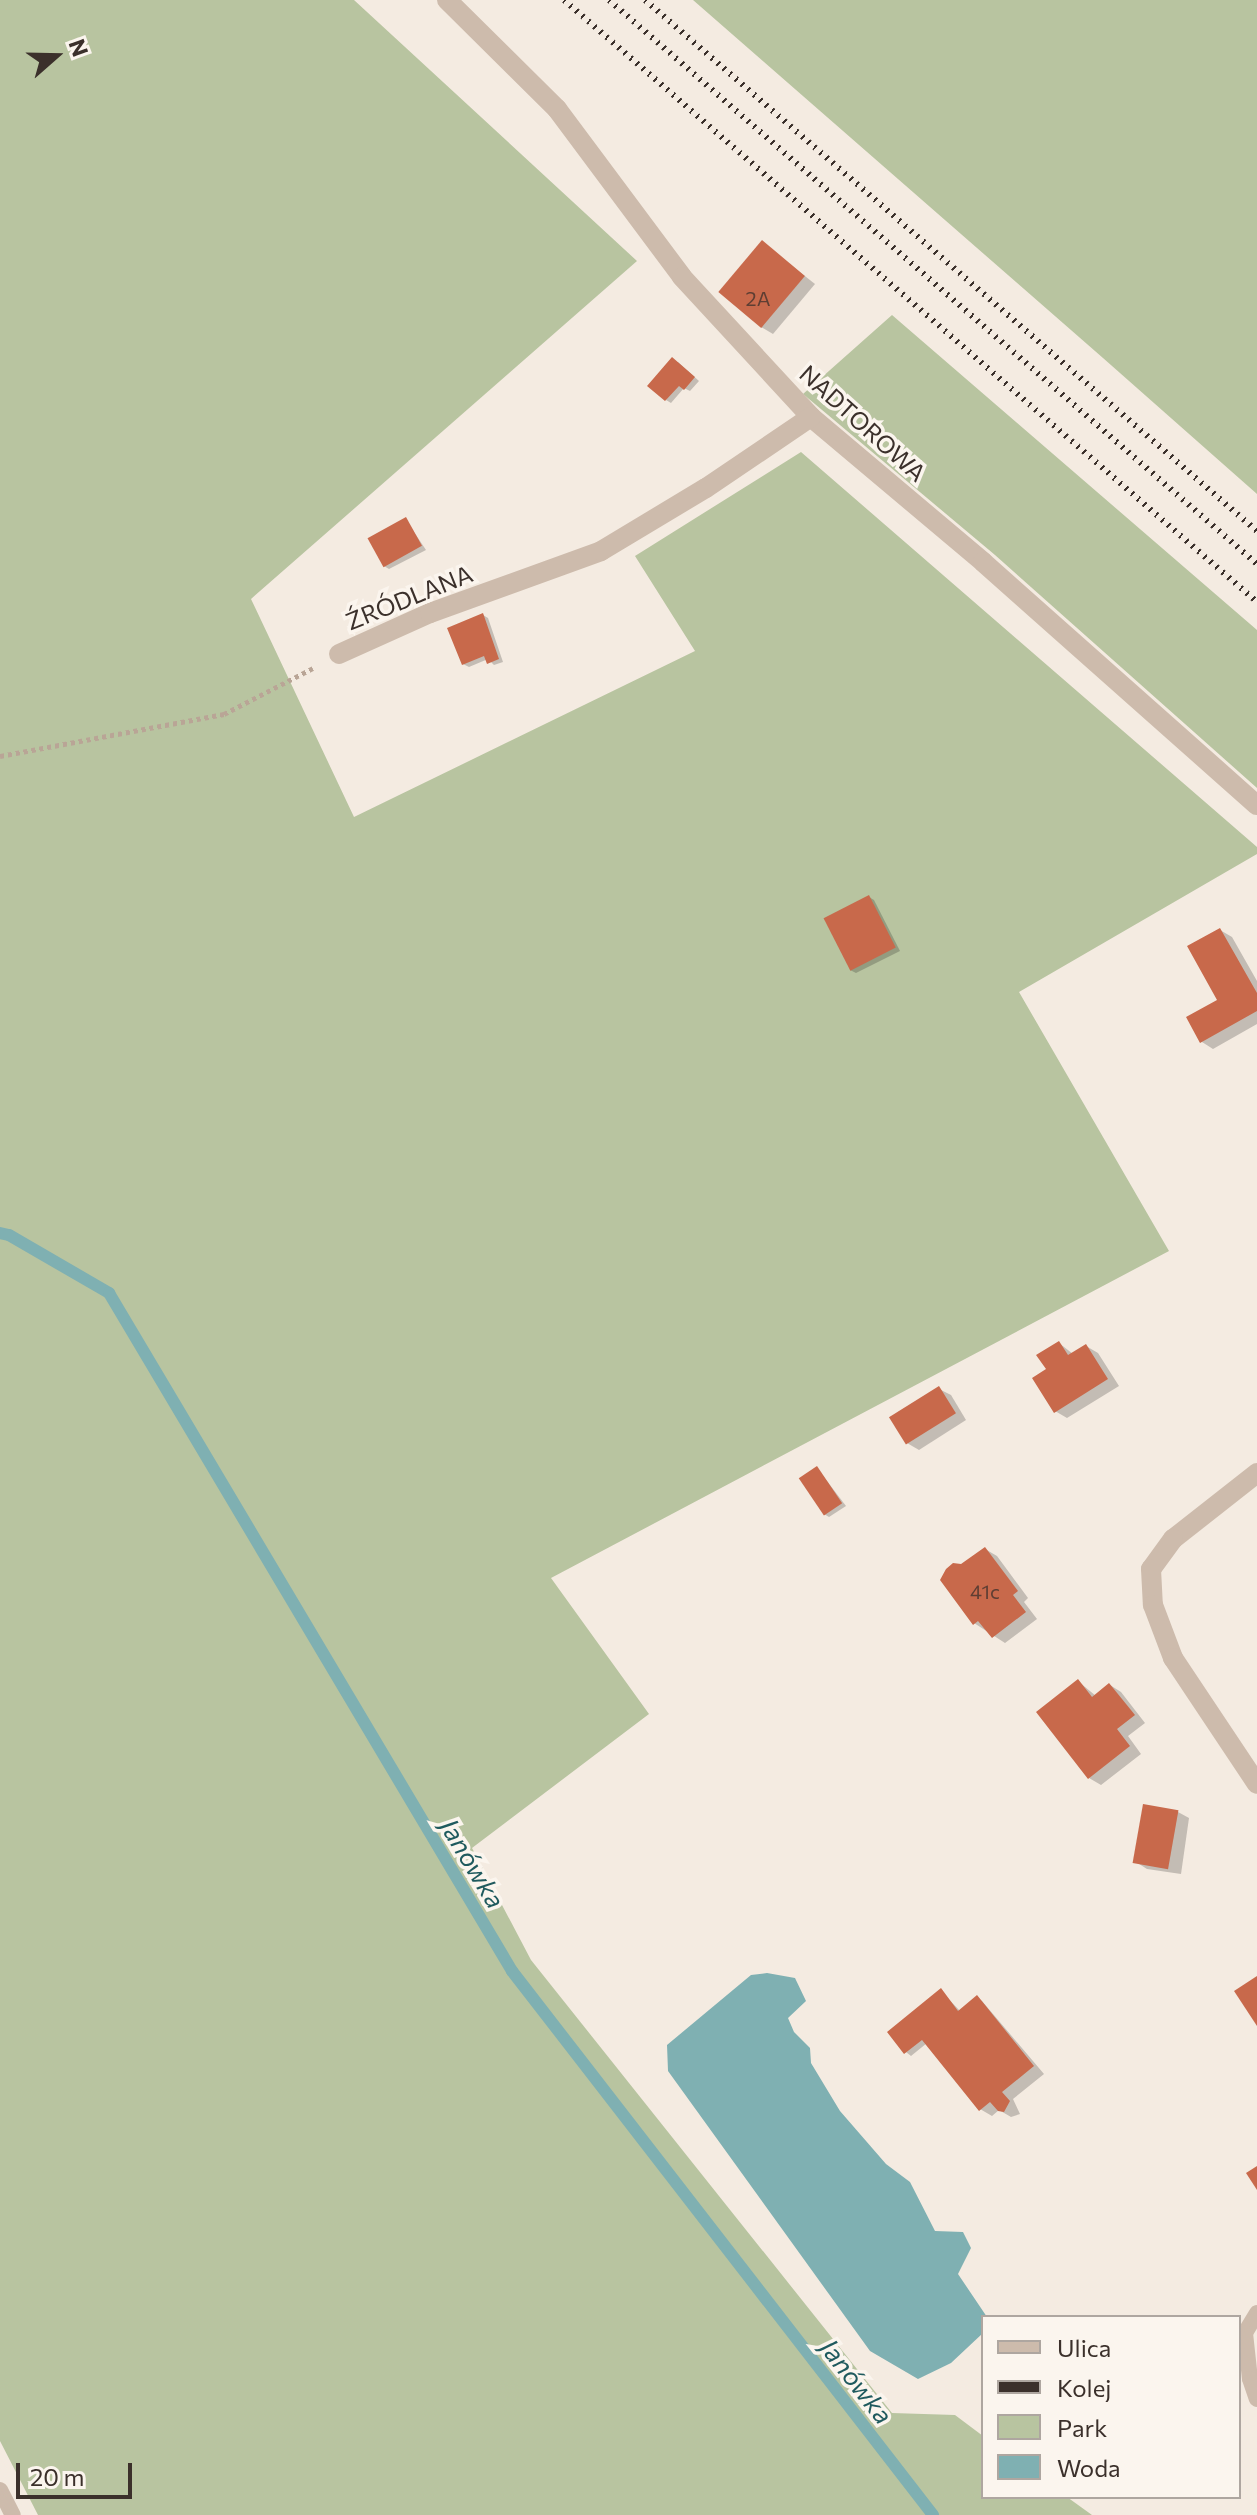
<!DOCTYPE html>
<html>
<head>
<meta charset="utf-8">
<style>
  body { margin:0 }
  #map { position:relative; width:1257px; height:2515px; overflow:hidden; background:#f4ebe1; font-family:Commissioner,sans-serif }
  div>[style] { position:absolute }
  .green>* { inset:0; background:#b8c4a0 }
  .water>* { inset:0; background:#7fb0b2 }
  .shadow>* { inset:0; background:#0003 }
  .stream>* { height:12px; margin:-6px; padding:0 6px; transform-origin:6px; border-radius:6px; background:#7fb0b2 }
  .building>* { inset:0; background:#c8694b; transform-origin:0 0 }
  .path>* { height:5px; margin-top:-2.5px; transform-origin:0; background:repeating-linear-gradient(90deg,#b9a596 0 4px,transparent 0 8px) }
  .lane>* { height:16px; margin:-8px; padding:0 8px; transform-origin:8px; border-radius:8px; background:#cdbbac }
  .street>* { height:20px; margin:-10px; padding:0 10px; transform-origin:10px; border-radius:10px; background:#cdbbac }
  .rail>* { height:6px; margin-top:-3px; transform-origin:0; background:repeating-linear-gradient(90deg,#3b302b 0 2px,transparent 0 8px) }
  span { translate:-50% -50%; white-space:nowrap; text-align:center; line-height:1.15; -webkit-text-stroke:7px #fbf5ee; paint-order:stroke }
  .number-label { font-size:20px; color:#5e3e33 }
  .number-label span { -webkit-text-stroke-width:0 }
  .street-label { font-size:24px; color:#3b302b }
  .water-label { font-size:26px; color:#1f5a5e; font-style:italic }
  .legend { position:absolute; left:981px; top:2315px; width:260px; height:184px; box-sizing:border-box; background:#fbf5ee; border:2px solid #aea6a0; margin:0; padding:10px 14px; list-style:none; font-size:24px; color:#3b302b }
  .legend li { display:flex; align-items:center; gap:16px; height:40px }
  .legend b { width:40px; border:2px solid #aea6a0 }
  .north { position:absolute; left:16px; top:16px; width:80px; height:80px; -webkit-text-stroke:6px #fbf5ee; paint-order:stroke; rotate:70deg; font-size:22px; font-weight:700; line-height:32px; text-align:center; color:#3b302b }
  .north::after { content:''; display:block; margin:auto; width:28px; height:36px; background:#3b302b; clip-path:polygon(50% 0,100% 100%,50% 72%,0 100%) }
  .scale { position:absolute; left:16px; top:2463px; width:116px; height:36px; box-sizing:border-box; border:4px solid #3b302b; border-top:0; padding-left:10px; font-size:24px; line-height:28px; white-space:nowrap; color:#3b302b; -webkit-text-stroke:6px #fbf5ee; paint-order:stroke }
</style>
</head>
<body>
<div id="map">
  <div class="green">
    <i style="clip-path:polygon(0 0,354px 0,637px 261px,251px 599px,354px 817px,695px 651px,635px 556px,801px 452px,1257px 847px,1257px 854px,1019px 992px,1169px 1251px,551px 1578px,649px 1714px,472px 1848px,531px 1960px,892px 2413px,955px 2415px,983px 2436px,983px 2497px,1067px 2497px,1092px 2515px,38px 2515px,0 2441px)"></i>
    <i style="clip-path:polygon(693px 0,1257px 0,1257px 494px,1103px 358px)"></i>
    <i style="clip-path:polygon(892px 315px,1257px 630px,1257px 788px,995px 555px,803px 394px)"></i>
  </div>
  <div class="water">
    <i style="clip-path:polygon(767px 1973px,795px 1978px,806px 2001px,788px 2018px,794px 2032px,810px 2048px,811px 2063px,840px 2111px,886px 2164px,910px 2182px,935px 2231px,963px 2232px,971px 2248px,958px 2274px,987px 2317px,983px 2317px,983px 2333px,951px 2363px,918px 2379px,870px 2351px,668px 2071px,667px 2045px,751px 1975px)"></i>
  </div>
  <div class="shadow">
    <i style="clip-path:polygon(763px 243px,815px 284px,773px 334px,761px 327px)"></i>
    <i style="clip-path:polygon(678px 362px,699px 381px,690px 391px,684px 388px,671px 403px,666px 400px)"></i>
    <i style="clip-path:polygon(406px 520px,426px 550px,389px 569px,384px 566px)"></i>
    <i style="clip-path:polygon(483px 615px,488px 618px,503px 662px,494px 665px,488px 659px,469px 667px,463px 664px)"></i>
    <i style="clip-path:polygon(869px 897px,874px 900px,900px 951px,856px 973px,850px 970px)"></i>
    <i style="clip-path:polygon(1220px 930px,1232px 937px,1257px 981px,1257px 1024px,1213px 1049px,1202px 1042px,1220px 1000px)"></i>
    <i style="clip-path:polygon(1059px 1343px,1073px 1354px,1086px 1346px,1098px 1353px,1119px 1386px,1067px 1418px,1055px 1411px,1048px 1370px)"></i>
    <i style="clip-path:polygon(939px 1389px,951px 1395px,966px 1420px,919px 1450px,907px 1443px)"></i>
    <i style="clip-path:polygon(817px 1468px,846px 1506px,829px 1517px,824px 1514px)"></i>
    <i style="clip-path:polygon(985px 1549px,997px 1556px,1028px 1598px,1024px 1602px,1037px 1619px,1005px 1643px,974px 1623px)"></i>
    <i style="clip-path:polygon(1079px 1682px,1096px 1696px,1110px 1685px,1121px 1692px,1145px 1723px,1128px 1736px,1141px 1754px,1101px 1785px,1089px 1778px)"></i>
    <i style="clip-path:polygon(1178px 1812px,1189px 1818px,1181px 1874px,1147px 1869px,1136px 1862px)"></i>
    <i style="clip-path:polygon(941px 1991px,960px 2011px,977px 1998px,982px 2001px,1044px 2074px,1013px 2099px,1020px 2114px,1011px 2117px,999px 2110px,992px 2116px,980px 2109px,927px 2043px,911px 2056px,906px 2052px)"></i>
  </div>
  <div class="stream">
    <i style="left:0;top:1233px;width:9px;rotate:13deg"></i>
    <i style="left:9px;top:1235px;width:116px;rotate:30.1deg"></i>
    <i style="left:109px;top:1293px;width:789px;rotate:59.27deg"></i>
    <i style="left:512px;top:1971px;width:688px;rotate:52.26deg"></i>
  </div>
  <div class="building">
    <i style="left:762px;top:240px;width:56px;height:68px;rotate:40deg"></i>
    <i style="clip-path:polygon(672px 357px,695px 377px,684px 390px,679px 386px,665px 401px,647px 386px)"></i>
    <i style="left:406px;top:517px;width:33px;height:44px;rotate:61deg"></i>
    <i style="clip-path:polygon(483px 613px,499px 659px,487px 664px,484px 656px,462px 665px,447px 628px)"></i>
    <i style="left:869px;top:895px;width:59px;height:51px;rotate:63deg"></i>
    <i style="clip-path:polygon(1220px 928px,1257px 993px,1257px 1011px,1200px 1043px,1186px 1017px,1217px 1000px,1187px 946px)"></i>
    <i style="clip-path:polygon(1059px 1341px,1068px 1355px,1086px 1344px,1108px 1379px,1054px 1413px,1032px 1378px,1046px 1369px,1036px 1355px)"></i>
    <i style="left:939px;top:1386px;width:32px;height:59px;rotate:58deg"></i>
    <i style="left:817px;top:1466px;width:45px;height:22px;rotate:56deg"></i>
    <i style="clip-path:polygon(985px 1547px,1018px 1591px,1013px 1595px,1026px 1612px,992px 1638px,978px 1621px,973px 1625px,940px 1580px,946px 1569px,953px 1563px,961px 1564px)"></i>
    <i style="clip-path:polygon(1078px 1679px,1092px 1697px,1109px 1683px,1135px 1715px,1117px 1729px,1130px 1746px,1088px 1779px,1036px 1712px)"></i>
    <i style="left:1143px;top:1804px;width:36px;height:60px;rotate:10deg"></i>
    <i style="clip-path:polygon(1257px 1976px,1257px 2026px,1234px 1991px)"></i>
    <i style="clip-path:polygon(941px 1988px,958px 2011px,977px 1995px,1034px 2066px,1002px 2092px,1010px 2101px,1004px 2112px,998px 2111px,990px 2102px,979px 2111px,922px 2040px,904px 2054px,887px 2032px)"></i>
    <i style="clip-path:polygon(1257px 2166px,1257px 2190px,1246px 2173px)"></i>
  </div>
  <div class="path">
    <i style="left:0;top:756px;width:228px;rotate:-10.6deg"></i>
    <i style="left:224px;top:714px;width:100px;rotate:-27.3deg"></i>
  </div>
  <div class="lane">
    <i style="left:1257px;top:2313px;width:23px;rotate:121deg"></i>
    <i style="left:1245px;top:2333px;width:46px;rotate:83.8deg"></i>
    <i style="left:1250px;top:2379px;width:21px;rotate:71deg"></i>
    <i style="left:0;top:2490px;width:28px;rotate:63deg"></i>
  </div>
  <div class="street">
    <i style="left:447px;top:0;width:155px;rotate:44.7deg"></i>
    <i style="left:557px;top:109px;width:209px;rotate:53.3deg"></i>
    <i style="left:682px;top:277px;width:190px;rotate:47.3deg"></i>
    <i style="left:811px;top:417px;width:225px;rotate:40.1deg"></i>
    <i style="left:983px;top:562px;width:366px;rotate:41.6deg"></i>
    <i style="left:339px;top:654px;width:100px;rotate:-24.3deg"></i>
    <i style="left:430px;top:613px;width:182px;rotate:-19.9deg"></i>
    <i style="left:601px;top:551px;width:122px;rotate:-31deg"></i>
    <i style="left:706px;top:488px;width:127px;rotate:-34.1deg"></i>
    <i style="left:1257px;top:1473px;width:107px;rotate:141.8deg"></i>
    <i style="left:1173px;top:1539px;width:37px;rotate:126deg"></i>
    <i style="left:1151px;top:1569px;width:36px;rotate:87deg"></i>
    <i style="left:1153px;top:1605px;width:57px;rotate:69.3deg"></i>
    <i style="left:1173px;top:1658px;width:151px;rotate:56.3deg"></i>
  </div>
  <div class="rail">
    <i style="left:564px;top:0;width:918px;rotate:40.98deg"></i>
    <i style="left:609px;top:0;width:859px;rotate:41.04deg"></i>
    <i style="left:645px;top:0;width:810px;rotate:40.95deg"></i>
  </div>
  <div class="number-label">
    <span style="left:758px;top:298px">2A</span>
    <span style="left:985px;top:1591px">41c</span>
  </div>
  <div class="street-label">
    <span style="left:863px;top:423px;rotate:42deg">NADTOROWA</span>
    <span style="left:409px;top:597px;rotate:-22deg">ŹRÓDLANA</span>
  </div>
  <div class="water-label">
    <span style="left:473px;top:1863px;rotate:59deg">Janówka</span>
    <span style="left:857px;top:2381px;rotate:52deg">Janówka</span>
  </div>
  <ul class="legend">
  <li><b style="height:10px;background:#cdbbac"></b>Ulica</li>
  <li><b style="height:10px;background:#3b302b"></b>Kolej</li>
  <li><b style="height:22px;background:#b8c4a0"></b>Park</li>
  <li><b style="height:22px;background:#7fb0b2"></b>Woda</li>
  </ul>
  <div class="north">N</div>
  <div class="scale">20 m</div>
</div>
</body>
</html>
